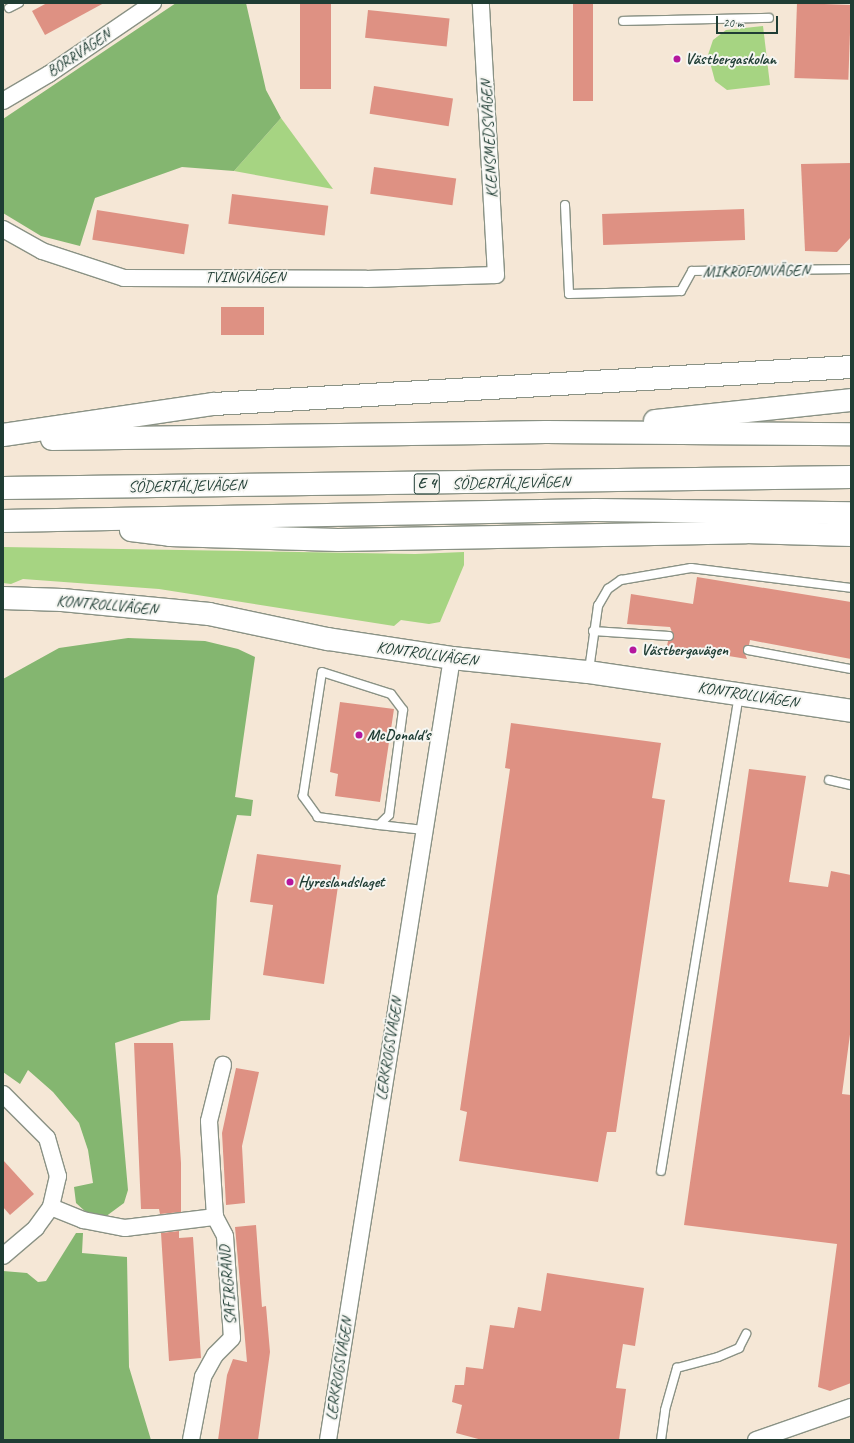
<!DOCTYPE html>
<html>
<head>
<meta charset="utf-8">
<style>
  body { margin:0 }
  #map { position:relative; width:854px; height:1443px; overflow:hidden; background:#f5e7d6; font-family:Caveat,sans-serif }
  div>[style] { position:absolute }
  .green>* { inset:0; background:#a6d482 }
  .forest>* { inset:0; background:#84b670 }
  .building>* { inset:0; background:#de9183; transform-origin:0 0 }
  .roads { filter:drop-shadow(1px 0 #8a9285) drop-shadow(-1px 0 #8a9285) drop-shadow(0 1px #8a9285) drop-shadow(0 -1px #8a9285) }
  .lane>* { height:8px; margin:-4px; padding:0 4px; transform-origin:4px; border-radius:4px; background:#fff }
  .street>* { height:16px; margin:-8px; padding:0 8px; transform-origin:8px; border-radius:8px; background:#fff }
  .secondary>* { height:22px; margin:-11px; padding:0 11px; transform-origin:11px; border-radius:11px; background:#fff }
  .highway>* { height:22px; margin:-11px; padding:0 11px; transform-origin:11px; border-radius:11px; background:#fff }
  .dots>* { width:11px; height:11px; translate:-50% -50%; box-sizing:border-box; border:2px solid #f6f6f2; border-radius:50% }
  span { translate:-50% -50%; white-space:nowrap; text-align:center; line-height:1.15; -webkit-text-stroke:4px #f6f6f2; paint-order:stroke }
  .shield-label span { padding:1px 3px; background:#f6f6f2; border:1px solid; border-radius:3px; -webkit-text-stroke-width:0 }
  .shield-label { font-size:15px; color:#1f3d34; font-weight:700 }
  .street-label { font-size:16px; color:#1f3d34 }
  .poi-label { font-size:16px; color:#1f3d34; font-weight:700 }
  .left { translate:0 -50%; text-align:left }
  .frame { position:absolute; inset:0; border:4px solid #1f3d34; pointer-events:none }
  .scale { position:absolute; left:716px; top:16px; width:62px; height:18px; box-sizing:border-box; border:2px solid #1f3d34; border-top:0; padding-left:5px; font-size:12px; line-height:14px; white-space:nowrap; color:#1f3d34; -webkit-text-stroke:3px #f6f6f2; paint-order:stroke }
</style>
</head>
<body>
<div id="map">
  <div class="green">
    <i style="clip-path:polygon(763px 26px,770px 85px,727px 90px,715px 81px,708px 55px,713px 40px,726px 30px)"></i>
    <i style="clip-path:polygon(281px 118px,333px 189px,234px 171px)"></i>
    <i style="clip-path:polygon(3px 547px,415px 554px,464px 552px,464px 565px,440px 622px,429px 624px,401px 620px,394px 626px,159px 589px,23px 579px,11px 584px,3px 583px)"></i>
  </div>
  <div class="forest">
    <i style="clip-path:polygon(176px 3px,246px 3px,266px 90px,281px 118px,234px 171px,182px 167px,95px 198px,80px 246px,41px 236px,3px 213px,3px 119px)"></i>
    <i style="clip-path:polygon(128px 638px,205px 641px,238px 649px,255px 657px,235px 797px,253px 800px,251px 816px,237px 815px,217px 896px,210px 1020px,181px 1021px,115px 1043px,128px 1190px,124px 1203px,105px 1217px,87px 1213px,76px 1203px,74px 1187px,93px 1183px,88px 1150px,79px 1123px,53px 1092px,28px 1070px,20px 1084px,3px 1072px,3px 679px,59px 648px)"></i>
    <i style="clip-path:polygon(76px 1233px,83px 1233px,82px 1253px,127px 1257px,129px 1367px,151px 1440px,3px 1440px,3px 1271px,27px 1273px,38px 1282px,46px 1281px)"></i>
  </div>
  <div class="building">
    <i style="clip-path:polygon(47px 3px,104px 3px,45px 35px,32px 11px)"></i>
    <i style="left:300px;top:3px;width:31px;height:86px"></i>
    <i style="left:573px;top:3px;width:20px;height:98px"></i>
    <i style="left:797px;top:3px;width:54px;height:75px;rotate:2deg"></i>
    <i style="left:368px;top:10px;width:82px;height:28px;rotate:6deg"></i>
    <i style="left:374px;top:86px;width:80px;height:28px;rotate:9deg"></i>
    <i style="clip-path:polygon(851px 163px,851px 237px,837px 252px,805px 251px,801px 164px)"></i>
    <i style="left:374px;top:167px;width:83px;height:27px;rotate:8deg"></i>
    <i style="left:232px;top:194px;width:97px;height:30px;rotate:7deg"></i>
    <i style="left:744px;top:209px;width:31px;height:142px;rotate:88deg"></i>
    <i style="left:97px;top:210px;width:93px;height:30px;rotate:9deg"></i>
    <i style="left:221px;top:307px;width:43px;height:28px"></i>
    <i style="clip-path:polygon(697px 577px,851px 602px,851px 659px,750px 640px,749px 645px,743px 649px,747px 659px,667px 646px,668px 641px,674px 637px,670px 627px,627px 624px,631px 594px,693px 604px)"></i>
    <i style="clip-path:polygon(340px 702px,394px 709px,380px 802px,335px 796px,338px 774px,330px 772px)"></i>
    <i style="clip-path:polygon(511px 723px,661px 743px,652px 798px,665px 800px,616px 1132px,607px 1132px,598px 1182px,459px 1161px,467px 1112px,460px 1110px,510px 769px,505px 768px)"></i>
    <i style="clip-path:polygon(749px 769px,806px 776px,789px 882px,828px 887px,831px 871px,851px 875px,851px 1027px,842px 1094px,851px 1095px,851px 1383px,830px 1391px,818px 1387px,837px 1244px,684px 1225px)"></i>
    <i style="clip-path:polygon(257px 854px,341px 865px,324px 984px,263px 975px,273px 905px,250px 902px)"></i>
    <i style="clip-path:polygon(134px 1043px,173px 1043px,181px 1163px,181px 1212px,160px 1214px,159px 1209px,141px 1209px)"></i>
    <i style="clip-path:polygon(236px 1068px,259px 1072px,242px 1146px,245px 1203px,226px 1205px,222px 1133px)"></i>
    <i style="clip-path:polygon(3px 1160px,34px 1194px,10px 1215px,3px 1207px)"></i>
    <i style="clip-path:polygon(256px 1225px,262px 1307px,266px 1306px,270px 1352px,258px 1440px,218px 1440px,227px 1375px,233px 1359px,247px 1362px,235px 1227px)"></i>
    <i style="clip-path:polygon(179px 1231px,179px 1238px,193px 1237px,201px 1358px,169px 1361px,161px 1233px)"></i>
    <i style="clip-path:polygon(547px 1273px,644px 1288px,635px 1346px,623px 1344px,616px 1388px,626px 1389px,619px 1440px,482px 1440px,456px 1433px,462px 1405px,452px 1402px,455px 1385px,464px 1385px,466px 1367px,483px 1369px,490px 1325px,514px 1328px,518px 1307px,541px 1311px)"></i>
  </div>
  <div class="roads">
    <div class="lane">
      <i style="left:9px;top:8px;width:11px;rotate:-27deg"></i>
      <i style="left:623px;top:21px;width:146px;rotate:-1.2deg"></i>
      <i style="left:565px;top:205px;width:89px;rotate:87.4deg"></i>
      <i style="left:569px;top:294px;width:112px;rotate:-1.5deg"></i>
      <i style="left:681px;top:291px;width:23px;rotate:-61deg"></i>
      <i style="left:692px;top:271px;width:159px;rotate:-0.7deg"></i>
      <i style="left:593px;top:631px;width:76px;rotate:3.8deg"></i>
      <i style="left:748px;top:650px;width:105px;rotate:10.5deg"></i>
      <i style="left:589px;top:670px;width:65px;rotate:-82deg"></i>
      <i style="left:598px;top:606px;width:20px;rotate:-60deg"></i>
      <i style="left:608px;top:589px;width:16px;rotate:-35deg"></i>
      <i style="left:621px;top:580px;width:71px;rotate:-9.7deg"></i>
      <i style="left:691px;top:568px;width:161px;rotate:7.1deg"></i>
      <i style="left:322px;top:672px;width:72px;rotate:17.7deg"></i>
      <i style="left:391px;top:694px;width:20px;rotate:53deg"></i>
      <i style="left:403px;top:710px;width:106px;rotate:97.6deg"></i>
      <i style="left:389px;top:815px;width:14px;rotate:135deg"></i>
      <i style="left:379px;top:825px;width:62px;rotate:-172.5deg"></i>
      <i style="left:318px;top:817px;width:26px;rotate:-126deg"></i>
      <i style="left:303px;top:796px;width:125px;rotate:-81.3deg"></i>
      <i style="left:829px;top:780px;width:23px;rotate:13deg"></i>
      <i style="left:379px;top:825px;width:45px;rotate:6.3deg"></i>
      <i style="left:661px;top:1171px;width:482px;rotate:-80.7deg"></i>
      <i style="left:661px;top:1440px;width:30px;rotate:-82deg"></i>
      <i style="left:665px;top:1410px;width:44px;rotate:-74.1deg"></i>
      <i style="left:677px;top:1368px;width:42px;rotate:-15deg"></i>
      <i style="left:718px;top:1357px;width:23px;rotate:-23deg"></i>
      <i style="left:739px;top:1348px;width:16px;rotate:-63deg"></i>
    </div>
    <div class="street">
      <i style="left:3px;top:101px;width:53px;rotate:-30.4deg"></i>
      <i style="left:49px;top:74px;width:126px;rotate:-34.3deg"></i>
      <i style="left:3px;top:229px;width:45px;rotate:29.4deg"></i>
      <i style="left:42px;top:251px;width:86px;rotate:18.2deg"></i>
      <i style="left:124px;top:278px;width:242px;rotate:0.2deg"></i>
      <i style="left:366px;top:279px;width:130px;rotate:-1.8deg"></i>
      <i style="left:496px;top:275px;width:272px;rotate:-93.2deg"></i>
      <i style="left:3px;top:1094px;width:62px;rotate:45deg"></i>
      <i style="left:47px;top:1138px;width:40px;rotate:74deg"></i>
      <i style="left:58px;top:1176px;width:32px;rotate:103deg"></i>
      <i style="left:51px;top:1207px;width:26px;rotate:126deg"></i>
      <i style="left:36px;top:1228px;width:43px;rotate:139.7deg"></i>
      <i style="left:51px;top:1207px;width:35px;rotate:22deg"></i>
      <i style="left:83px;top:1220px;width:43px;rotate:10.8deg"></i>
      <i style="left:125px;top:1228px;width:91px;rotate:-7deg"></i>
      <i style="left:215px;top:1217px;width:21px;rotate:62deg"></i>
      <i style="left:225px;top:1236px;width:102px;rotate:86.1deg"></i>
      <i style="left:232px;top:1338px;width:24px;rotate:135deg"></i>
      <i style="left:215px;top:1355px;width:25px;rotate:119deg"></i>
      <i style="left:203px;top:1377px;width:64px;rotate:100.8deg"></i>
      <i style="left:215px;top:1217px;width:96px;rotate:-93.6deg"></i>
      <i style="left:209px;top:1121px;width:58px;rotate:-76deg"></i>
      <i style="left:328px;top:1440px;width:792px;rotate:-80.99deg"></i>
      <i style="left:756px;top:1440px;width:101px;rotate:-19.2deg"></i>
    </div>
    <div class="secondary">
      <i style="left:3px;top:598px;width:59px;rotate:1.9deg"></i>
      <i style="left:62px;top:600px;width:148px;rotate:5.4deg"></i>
      <i style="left:209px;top:614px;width:122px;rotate:11.9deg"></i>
      <i style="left:328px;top:639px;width:125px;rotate:8.7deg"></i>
      <i style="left:452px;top:658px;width:137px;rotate:5.9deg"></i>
      <i style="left:588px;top:672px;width:266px;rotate:8.4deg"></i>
    </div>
    <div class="highway">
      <i style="left:655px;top:421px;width:197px;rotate:-6.1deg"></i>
      <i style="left:3px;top:435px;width:213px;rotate:-8.4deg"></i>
      <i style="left:214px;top:404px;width:638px;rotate:-3.32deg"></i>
      <i style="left:52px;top:439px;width:494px;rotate:-0.8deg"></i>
      <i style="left:546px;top:432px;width:305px;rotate:0.4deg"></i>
      <i style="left:3px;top:488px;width:848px;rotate:-0.74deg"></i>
      <i style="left:3px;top:521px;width:592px;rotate:-1.06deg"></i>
      <i style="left:595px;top:510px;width:256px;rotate:0.7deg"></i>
      <i style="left:131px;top:530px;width:39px;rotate:7deg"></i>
      <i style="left:170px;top:535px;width:168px;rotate:1.7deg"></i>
      <i style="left:338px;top:540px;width:408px;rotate:-1.1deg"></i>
      <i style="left:746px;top:532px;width:105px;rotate:1.6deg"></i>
    </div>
  </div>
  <div class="dots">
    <i style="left:677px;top:59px;background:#b5179e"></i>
    <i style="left:633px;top:650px;background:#b5179e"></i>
    <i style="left:359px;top:735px;background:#b5179e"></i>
    <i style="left:290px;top:882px;background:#b5179e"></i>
  </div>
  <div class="shield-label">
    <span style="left:427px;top:484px">E 4</span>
  </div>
  <div class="street-label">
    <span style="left:79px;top:53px;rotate:-34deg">BORRVÄGEN</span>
    <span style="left:489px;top:139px;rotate:-93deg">KLENSMEDSVÄGEN</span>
    <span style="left:756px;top:271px;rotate:-1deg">MIKROFONVÄGEN</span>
    <span style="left:245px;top:277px">TVINGVÄGEN</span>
    <span style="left:511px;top:483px;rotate:-1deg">SÖDERTÄLJEVÄGEN</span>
    <span style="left:187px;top:486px;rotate:-1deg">SÖDERTÄLJEVÄGEN</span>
    <span style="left:107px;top:605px;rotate:5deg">KONTROLLVÄGEN</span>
    <span style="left:427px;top:654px;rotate:8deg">KONTROLLVÄGEN</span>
    <span style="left:748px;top:695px;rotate:9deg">KONTROLLVÄGEN</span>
    <span style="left:389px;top:1049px;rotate:-81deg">LERKROGSVÄGEN</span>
    <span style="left:228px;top:1285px;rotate:-94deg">SAFIRGRÄND</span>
    <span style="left:339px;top:1369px;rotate:-81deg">LERKROGSVÄGEN</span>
  </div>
  <div class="poi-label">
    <span class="left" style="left:685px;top:59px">Västbergaskolan</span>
    <span class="left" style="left:641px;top:650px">Västbergavägen</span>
    <span class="left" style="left:367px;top:735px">McDonald's</span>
    <span class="left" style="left:298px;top:882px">Hyreslandslaget</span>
  </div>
  <div class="frame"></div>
  <div class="scale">20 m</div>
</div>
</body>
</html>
